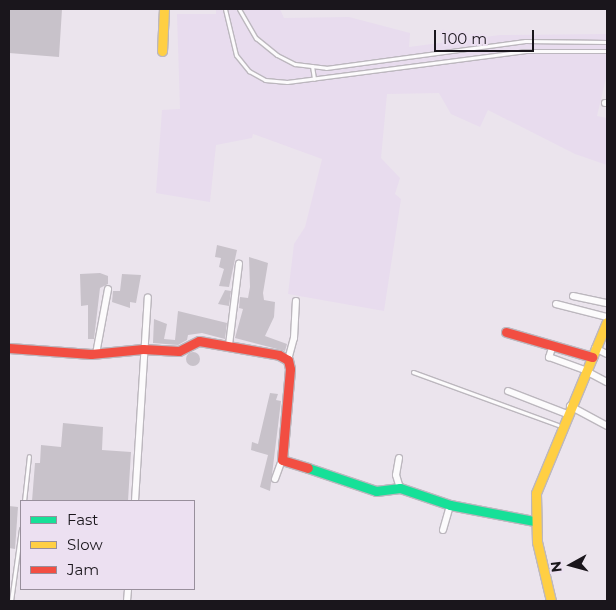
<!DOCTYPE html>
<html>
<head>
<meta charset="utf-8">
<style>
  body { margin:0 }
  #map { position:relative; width:616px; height:610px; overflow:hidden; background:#ebe4ed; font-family:Montserrat,sans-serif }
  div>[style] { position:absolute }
  .built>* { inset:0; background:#e8dcee }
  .building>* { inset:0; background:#c8c2ca }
  .round { border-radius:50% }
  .roads { filter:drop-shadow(1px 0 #bcb7be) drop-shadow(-1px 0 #bcb7be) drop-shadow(0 1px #bcb7be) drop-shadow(0 -1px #bcb7be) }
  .lane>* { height:3px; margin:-1.5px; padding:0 1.5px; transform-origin:1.5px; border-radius:1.5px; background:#fcfbfc }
  .street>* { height:6px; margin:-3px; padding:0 3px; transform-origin:3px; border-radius:3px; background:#fcfbfc }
  .fast>* { height:9px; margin:-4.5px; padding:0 4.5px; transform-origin:4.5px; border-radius:4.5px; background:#16e098 }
  .slow>* { height:9px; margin:-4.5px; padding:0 4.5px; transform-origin:4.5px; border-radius:4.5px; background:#ffcf43 }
  .jam>* { height:9px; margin:-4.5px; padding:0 4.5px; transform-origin:4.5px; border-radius:4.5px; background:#f24e42 }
  span { translate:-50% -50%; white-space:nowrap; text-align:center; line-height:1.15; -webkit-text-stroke:4px #ece0f1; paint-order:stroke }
  .frame { position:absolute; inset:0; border:10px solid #1a161c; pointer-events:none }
  .legend { position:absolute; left:20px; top:500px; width:175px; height:90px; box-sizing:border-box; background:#ece0f1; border:1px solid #988f9c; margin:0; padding:6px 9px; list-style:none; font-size:15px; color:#1a161c }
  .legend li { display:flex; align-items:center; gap:10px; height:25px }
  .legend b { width:25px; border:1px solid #988f9c }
  .north { position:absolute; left:546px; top:540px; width:50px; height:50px; -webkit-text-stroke:4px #ece0f1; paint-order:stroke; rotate:263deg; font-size:14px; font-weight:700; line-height:20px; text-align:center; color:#1a161c }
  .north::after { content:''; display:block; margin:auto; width:18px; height:22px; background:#1a161c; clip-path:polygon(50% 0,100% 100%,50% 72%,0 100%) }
  .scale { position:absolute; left:434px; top:30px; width:100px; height:22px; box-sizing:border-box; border:2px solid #1a161c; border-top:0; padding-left:6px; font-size:15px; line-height:18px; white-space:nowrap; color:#1a161c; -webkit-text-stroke:4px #ece0f1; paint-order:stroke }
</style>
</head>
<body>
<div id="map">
  <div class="built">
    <i style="clip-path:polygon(216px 9px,280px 9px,284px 18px,349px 17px,410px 33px,409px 47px,500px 35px,607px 34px,607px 74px,597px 116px,607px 118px,607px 165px,575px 154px,488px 110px,480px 127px,451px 114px,439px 93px,387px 94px,381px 158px,400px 178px,395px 194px,401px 199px,384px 311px,288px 294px,294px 244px,305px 227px,322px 159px,253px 134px,252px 138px,216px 145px,210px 202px,156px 193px,162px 110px,180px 109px,177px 14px,216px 14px)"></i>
  </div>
  <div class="building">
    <i style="clip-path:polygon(36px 9px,62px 9px,59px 57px,9px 53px,9px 10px)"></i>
    <i style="clip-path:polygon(217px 245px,237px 250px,229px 287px,219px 286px,224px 269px,219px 267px,221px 258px,215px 257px)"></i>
    <i style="clip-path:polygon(249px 257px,268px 263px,263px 293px,264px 300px,275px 302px,274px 317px,265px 336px,287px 344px,285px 351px,235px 338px,243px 309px,239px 308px,240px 297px,248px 298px,250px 287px)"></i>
    <i style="clip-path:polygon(100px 273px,108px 276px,108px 284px,100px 288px,94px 339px,88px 339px,88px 305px,81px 306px,80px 274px)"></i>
    <i style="clip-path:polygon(122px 274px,141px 275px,136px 303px,130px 302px,130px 308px,112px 302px,113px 291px,120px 291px)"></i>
    <i style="clip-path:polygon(225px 290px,231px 291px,229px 306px,218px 304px)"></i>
    <i style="clip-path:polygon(178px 311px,227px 323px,225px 339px,202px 333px,188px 335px,187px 340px,178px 345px,153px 343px,154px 319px,167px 324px,164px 339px,175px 340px)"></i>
    <i class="round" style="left:186px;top:352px;width:14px;height:14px"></i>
    <i style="clip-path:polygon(270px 393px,278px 394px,276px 400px,281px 401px,270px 491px,260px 487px,268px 455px,251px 450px,252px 442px,258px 444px)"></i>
    <i style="clip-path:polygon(63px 423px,103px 427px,102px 450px,131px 452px,128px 501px,32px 501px,35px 463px,40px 463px,41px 445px,61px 447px)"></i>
    <i style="clip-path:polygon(9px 506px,18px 507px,15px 549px,9px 548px)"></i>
  </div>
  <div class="roads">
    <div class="lane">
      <i style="left:225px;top:9px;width:47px;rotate:76.6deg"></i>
      <i style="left:236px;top:55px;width:21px;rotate:51deg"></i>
      <i style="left:249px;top:71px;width:18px;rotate:29deg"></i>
      <i style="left:265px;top:80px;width:22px;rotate:5deg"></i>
      <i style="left:287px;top:82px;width:241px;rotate:-7.4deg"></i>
      <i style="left:526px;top:51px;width:81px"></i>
      <i style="left:239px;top:9px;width:34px;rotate:60deg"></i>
      <i style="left:256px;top:38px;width:27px;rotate:39deg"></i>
      <i style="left:277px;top:55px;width:20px;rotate:27deg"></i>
      <i style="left:295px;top:64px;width:31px;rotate:7deg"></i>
      <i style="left:326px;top:68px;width:201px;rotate:-7.7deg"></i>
      <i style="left:525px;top:41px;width:82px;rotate:0.7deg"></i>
      <i style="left:312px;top:66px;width:13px;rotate:81deg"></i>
      <i style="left:413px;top:372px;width:154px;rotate:20.1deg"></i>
      <i style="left:24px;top:501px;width:45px;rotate:-83.7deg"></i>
      <i style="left:11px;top:601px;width:73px;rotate:-82.1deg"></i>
    </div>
    <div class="street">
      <i style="left:605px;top:103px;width:2px"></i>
      <i style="left:573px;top:296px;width:35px;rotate:12deg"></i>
      <i style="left:556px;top:304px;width:53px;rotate:14.3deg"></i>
      <i style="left:229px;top:345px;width:82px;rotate:-83deg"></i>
      <i style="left:553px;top:345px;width:13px;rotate:108deg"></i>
      <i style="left:549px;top:357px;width:38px;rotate:20deg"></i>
      <i style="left:595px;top:348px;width:13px;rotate:27deg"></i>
      <i style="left:96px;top:354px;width:66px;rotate:-79.5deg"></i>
      <i style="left:288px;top:360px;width:23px;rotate:-75deg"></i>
      <i style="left:294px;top:338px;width:37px;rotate:-87deg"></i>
      <i style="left:586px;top:371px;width:24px;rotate:28deg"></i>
      <i style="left:508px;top:391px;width:63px;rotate:21.3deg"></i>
      <i style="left:570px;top:406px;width:42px;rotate:28.4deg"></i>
      <i style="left:399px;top:458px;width:17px;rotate:100deg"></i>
      <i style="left:396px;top:475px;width:14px;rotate:73deg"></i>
      <i style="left:275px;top:479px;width:20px;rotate:-70deg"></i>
      <i style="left:135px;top:501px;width:204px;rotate:-86.4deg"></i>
      <i style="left:443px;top:530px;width:26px;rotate:-74deg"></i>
      <i style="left:127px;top:601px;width:12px;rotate:-85deg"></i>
    </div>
    <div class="fast">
      <i style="left:308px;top:468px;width:72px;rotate:18.7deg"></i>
      <i style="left:376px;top:491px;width:24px;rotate:-7deg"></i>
      <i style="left:400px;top:488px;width:53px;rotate:18.8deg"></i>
      <i style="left:450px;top:505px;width:86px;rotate:10.8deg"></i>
    </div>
    <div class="slow">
      <i style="left:162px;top:51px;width:42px;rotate:-87.3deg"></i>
      <i style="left:551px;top:601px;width:61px;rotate:-103.3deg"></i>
      <i style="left:537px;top:542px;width:49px;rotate:-91.2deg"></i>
      <i style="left:536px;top:493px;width:185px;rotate:-67.5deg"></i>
    </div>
    <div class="jam">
      <i style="left:506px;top:332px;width:90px;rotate:16.2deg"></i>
      <i style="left:9px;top:348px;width:82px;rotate:4.2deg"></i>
      <i style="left:91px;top:354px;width:52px;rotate:-5.5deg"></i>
      <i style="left:143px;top:349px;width:36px;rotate:3deg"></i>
      <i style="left:179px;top:351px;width:22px;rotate:-27deg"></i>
      <i style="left:199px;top:341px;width:81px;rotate:9.9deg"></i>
      <i style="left:279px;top:355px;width:10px;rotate:29deg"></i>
      <i style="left:288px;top:360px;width:9px;rotate:77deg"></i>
      <i style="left:290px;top:369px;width:91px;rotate:95deg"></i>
      <i style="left:282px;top:460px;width:27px;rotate:17deg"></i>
    </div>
  </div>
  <div class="frame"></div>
  <ul class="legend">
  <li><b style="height:6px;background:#16e098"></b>Fast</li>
  <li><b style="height:6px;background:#ffcf43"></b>Slow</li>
  <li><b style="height:6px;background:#f24e42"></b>Jam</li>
  </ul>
  <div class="north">N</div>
  <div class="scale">100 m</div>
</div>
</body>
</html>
